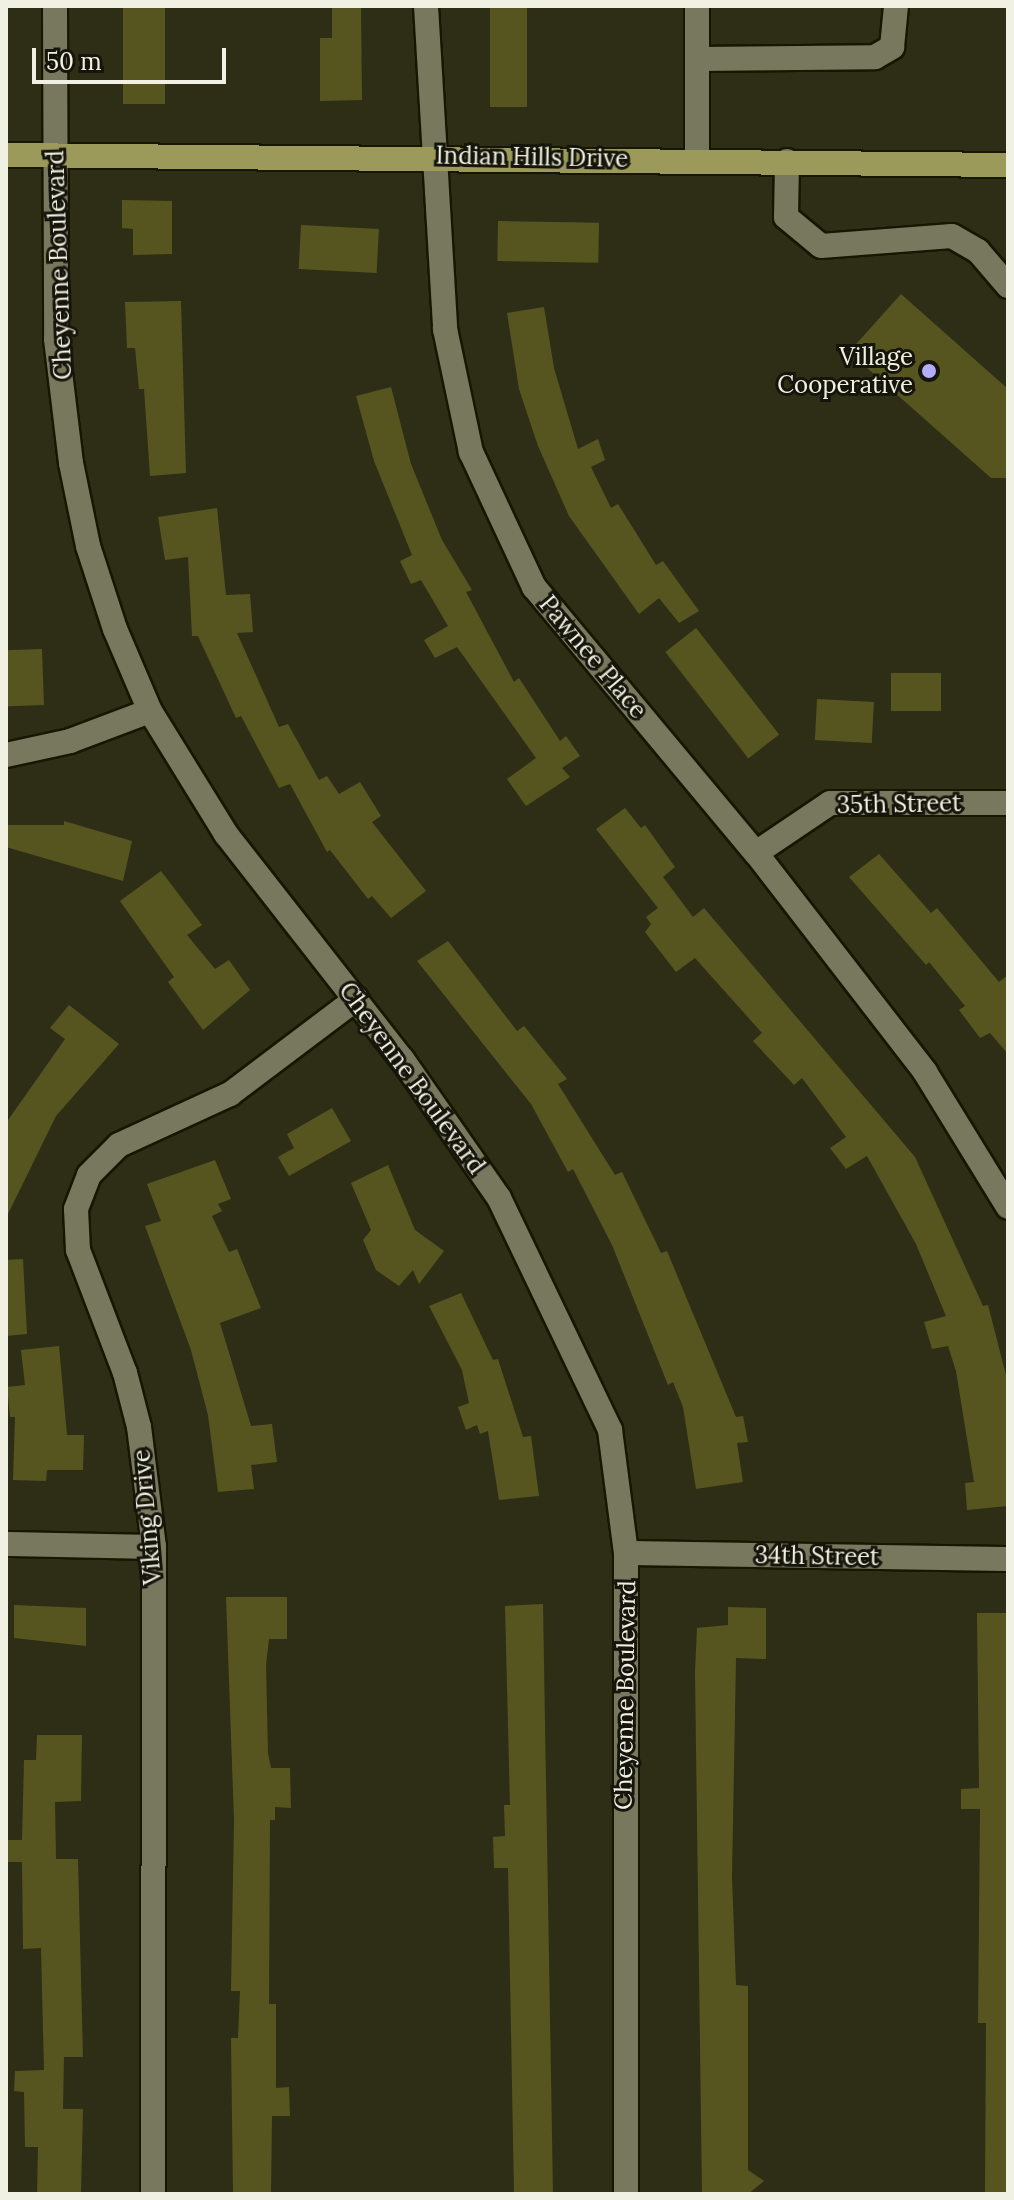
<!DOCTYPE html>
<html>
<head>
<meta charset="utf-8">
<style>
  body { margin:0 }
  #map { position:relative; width:1014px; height:2200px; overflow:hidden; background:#2e2e16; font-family:Lora,serif }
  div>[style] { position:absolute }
  .building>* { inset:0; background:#565520; transform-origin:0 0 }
  .roads { filter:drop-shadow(2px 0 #161601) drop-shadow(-2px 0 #161601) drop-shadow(0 2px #161601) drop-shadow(0 -2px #161601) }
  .minor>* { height:24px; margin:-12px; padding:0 12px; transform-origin:12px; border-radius:12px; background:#78785e }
  .major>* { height:24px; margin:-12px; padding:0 12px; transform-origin:12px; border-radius:12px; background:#9b9a5a }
  .dots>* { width:22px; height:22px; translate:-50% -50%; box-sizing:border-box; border:4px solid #15150b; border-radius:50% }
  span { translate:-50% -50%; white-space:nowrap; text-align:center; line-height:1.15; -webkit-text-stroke:6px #15150b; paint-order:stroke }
  .street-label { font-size:24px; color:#f1f1e3 }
  .poi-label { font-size:24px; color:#f1f1e3 }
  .right { translate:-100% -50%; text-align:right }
  .frame { position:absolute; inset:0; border:8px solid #f1f1e3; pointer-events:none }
  .scale { position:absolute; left:32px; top:48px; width:194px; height:36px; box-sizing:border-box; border:4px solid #f1f1e3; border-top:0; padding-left:10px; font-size:24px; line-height:28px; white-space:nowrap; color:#f1f1e3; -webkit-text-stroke:6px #15150b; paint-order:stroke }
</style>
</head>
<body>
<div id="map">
  <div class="building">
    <i style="left:123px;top:6px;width:42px;height:98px"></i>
    <i style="clip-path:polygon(332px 6px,361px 6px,362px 100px,320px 101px,320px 38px,332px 38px)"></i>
    <i style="left:490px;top:6px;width:37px;height:101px"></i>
    <i style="clip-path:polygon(122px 200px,172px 201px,172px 254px,133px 255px,133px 229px,122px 228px)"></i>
    <i style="left:498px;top:221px;width:101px;height:40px;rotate:1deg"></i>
    <i style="left:301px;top:225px;width:78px;height:44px;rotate:3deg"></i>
    <i style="clip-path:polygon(901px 294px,1008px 389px,1008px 478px,991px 478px,849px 352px)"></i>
    <i style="clip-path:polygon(181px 301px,186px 473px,150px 476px,144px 389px,139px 389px,135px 348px,127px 348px,125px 302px)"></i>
    <i style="clip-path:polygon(544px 307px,554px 368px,578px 449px,598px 439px,605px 460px,591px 467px,611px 508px,618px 504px,656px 565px,663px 561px,699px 611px,679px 623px,659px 598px,639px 614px,569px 516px,538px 446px,519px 389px,507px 313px)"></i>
    <i style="clip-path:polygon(391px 387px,411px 464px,442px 540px,472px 590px,466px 592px,514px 682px,519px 678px,560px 741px,566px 736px,580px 756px,562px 768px,570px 777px,526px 806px,507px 779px,536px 758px,457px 647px,435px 658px,424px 640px,448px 626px,421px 580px,411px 584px,400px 561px,412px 555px,374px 461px,356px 396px)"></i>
    <i style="clip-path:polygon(217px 508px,226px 595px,250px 594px,253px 632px,237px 633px,279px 727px,288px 724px,319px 780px,327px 776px,339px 794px,360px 782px,381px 816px,372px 822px,426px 891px,391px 918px,372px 896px,368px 899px,330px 850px,327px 852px,290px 784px,279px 788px,241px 716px,236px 718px,198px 636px,192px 636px,188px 557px,165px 560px,158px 517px)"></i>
    <i style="left:696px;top:628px;width:135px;height:39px;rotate:52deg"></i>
    <i style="left:42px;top:649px;width:56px;height:36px;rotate:88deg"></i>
    <i style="left:891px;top:673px;width:50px;height:38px"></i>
    <i style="left:817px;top:699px;width:57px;height:41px;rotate:3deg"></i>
    <i style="clip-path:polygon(625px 808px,641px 828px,645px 825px,675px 867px,663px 877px,693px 917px,704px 908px,915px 1157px,983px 1306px,988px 1305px,1008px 1383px,1008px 1506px,967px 1510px,965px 1483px,974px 1482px,956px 1371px,948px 1346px,932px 1349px,924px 1322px,946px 1316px,916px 1244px,867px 1156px,846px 1169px,830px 1148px,846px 1137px,802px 1078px,794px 1085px,753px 1041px,762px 1033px,695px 958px,676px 972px,645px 932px,651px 924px,646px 917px,658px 908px,596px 829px)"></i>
    <i style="clip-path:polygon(64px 821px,132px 841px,123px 881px,6px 847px,6px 825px,64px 825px)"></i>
    <i style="clip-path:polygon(879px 854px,931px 913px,937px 908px,999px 982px,1008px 975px,1008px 1054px,990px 1033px,980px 1038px,959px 1010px,965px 1006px,929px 962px,926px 965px,849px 877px)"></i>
    <i style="clip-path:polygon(161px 871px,202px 925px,187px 935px,215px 969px,229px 960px,250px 990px,203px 1030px,168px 982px,174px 977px,120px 901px)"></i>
    <i style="clip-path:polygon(448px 941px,517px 1031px,524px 1026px,567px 1079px,558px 1084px,615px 1175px,622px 1172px,661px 1253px,667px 1251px,736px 1417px,743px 1416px,748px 1442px,737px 1443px,743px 1482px,696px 1489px,683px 1407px,673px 1382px,668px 1385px,612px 1245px,573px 1169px,568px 1172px,531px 1104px,417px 961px)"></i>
    <i style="clip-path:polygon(69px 1005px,119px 1044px,56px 1116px,6px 1218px,6px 1123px,65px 1039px,50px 1028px)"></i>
    <i style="clip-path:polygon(332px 1108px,351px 1141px,289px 1176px,278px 1157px,294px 1148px,287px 1134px)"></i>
    <i style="clip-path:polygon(215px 1160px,231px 1199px,218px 1204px,222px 1211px,212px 1216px,229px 1252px,237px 1249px,261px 1308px,220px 1323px,251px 1426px,272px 1424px,277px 1462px,251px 1465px,254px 1489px,218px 1492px,208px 1415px,191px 1350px,145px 1226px,161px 1221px,147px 1184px)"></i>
    <i style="clip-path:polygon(388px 1165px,415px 1230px,444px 1251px,419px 1284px,413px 1270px,399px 1286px,376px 1270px,363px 1240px,371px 1230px,351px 1183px)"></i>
    <i style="clip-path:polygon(23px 1259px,27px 1334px,6px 1336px,6px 1260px)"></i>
    <i style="clip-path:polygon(461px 1293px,493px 1360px,498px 1359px,523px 1437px,531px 1436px,539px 1496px,499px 1500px,488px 1431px,480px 1434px,477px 1425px,466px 1430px,458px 1407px,469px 1403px,462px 1370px,429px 1306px)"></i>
    <i style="clip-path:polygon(59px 1346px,67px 1435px,84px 1435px,83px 1470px,47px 1470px,46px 1481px,13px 1480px,15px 1417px,10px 1417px,7px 1387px,25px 1385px,21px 1350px)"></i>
    <i style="clip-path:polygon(226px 1597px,287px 1597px,287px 1639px,269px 1639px,266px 1665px,268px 1753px,271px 1768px,290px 1768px,291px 1808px,275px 1807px,275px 1820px,270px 1820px,269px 2004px,276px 2004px,276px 2088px,289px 2087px,290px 2116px,272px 2116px,271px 2194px,233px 2194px,231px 2038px,238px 2038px,240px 1991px,231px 1991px,234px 1820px)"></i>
    <i style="clip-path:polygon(543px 1604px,553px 2194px,514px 2194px,508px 1868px,494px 1868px,493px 1837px,505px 1836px,504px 1805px,510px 1805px,505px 1606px)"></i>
    <i style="clip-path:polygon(14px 1605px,86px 1608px,86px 1646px,14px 1638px)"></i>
    <i style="clip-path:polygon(728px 1607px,766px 1608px,766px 1659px,736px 1658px,732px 1877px,736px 1985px,748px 1986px,748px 2170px,764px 2181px,748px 2194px,702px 2194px,695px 1672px,697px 1628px,728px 1625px)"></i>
    <i style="clip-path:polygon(977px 1613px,1008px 1613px,1008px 2194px,985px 2194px,986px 2023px,978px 2023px,980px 1809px,961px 1809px,961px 1789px,979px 1788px)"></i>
    <i style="clip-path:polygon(37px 1735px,82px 1735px,81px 1801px,55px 1802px,56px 1859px,78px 1859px,83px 2057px,64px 2057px,63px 2109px,83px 2109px,81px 2194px,37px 2194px,38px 2147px,25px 2147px,24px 2092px,14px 2091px,15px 2071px,44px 2070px,41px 1948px,23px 1949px,22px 1862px,8px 1862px,7px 1840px,22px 1840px,24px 1760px,36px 1760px)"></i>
  </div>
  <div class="roads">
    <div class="minor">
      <i style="left:55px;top:6px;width:333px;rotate:89.8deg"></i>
      <i style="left:56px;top:339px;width:125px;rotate:83.1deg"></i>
      <i style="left:71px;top:463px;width:85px;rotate:78.4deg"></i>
      <i style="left:88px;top:546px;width:87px;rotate:72deg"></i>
      <i style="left:115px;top:629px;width:89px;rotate:66.9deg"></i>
      <i style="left:150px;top:711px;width:145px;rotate:58.3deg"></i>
      <i style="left:226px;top:834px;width:286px;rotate:52deg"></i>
      <i style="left:402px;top:1059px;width:169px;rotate:55.1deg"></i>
      <i style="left:499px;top:1198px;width:257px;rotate:64.4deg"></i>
      <i style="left:610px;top:1430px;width:124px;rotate:82.6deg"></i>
      <i style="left:626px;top:1553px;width:641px;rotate:90deg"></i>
      <i style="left:426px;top:6px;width:324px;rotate:86.6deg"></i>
      <i style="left:445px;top:329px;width:126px;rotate:78.1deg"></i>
      <i style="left:471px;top:452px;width:149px;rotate:65deg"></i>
      <i style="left:534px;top:587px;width:346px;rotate:50.2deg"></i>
      <i style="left:756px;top:853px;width:277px;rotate:52.3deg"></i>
      <i style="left:925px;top:1072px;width:158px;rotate:58.4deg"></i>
      <i style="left:697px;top:59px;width:178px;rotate:-0.6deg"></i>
      <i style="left:875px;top:57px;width:20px;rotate:-30deg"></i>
      <i style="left:892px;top:47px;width:41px;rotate:-84.4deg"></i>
      <i style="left:697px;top:160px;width:154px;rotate:-90deg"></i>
      <i style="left:787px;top:161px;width:56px;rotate:91deg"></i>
      <i style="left:786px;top:217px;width:45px;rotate:39.6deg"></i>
      <i style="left:821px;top:246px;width:131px;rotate:-4.4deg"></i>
      <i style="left:952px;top:236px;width:30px;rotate:30deg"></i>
      <i style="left:978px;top:251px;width:46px;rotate:49.4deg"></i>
      <i style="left:6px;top:755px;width:66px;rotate:-12.3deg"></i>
      <i style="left:70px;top:741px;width:85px;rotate:-20.6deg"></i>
      <i style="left:756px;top:853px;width:89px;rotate:-34deg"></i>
      <i style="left:830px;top:803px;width:178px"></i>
      <i style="left:6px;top:1544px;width:148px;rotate:1.2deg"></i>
      <i style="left:626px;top:1553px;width:382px;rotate:0.9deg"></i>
      <i style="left:153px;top:2194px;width:647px;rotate:-89.91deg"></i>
      <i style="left:154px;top:1547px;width:121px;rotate:-97.1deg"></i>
      <i style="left:139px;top:1427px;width:56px;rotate:-104.5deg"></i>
      <i style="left:125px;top:1373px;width:132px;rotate:-110.9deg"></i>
      <i style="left:78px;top:1250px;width:41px;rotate:-92.8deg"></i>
      <i style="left:76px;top:1209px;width:36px;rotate:-69deg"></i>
      <i style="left:89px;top:1175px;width:42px;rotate:-45deg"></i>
      <i style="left:119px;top:1145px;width:122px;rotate:-24.7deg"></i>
      <i style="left:230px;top:1094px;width:158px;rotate:-37deg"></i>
    </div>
    <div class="major">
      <i style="left:6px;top:155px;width:1002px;rotate:0.57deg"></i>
    </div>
  </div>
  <div class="dots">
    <i style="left:929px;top:371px;background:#b3acf9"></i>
  </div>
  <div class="street-label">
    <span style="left:532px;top:157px;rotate:1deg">Indian Hills Drive</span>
    <span style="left:59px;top:265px;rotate:-92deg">Cheyenne Boulevard</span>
    <span style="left:593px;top:657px;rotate:50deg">Pawnee Place</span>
    <span style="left:899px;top:804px;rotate:-1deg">35th Street</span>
    <span style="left:412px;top:1078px;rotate:54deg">Cheyenne Boulevard</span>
    <span style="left:147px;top:1517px;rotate:-95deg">Viking Drive</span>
    <span style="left:817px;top:1556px;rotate:1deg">34th Street</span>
    <span style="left:625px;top:1695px;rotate:-89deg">Cheyenne Boulevard</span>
  </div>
  <div class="poi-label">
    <span class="right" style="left:913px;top:371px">Village<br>Cooperative</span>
  </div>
  <div class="frame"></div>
  <div class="scale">50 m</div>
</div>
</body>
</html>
